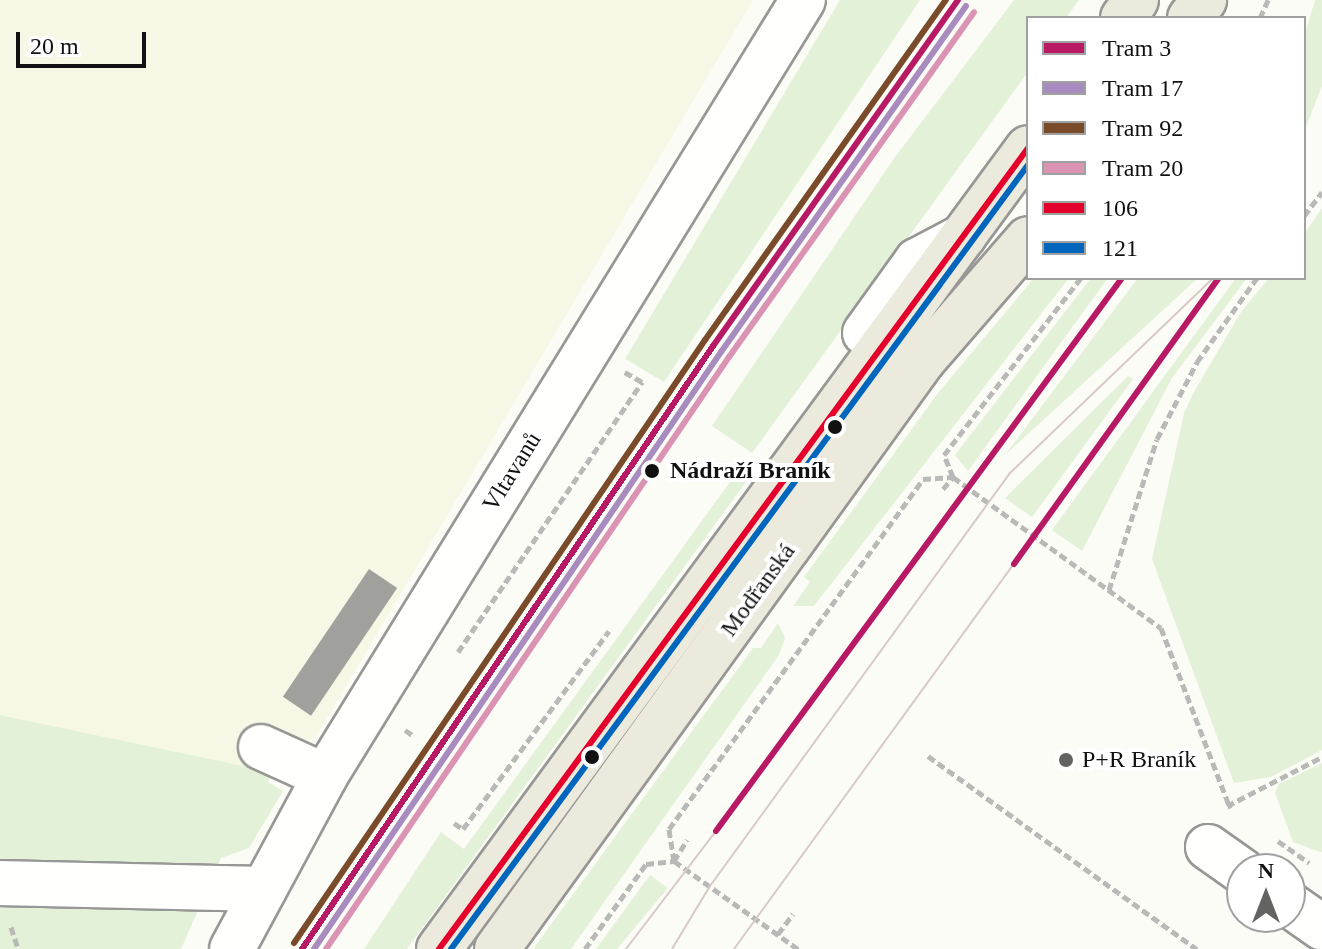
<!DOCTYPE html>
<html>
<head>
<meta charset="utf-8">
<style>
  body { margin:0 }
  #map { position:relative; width:1322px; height:949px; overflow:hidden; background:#fcfcf7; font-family:Georgia,serif }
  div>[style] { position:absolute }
  .farmland>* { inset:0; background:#f6f8e5 }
  .green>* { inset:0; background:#e3f1d8 }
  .building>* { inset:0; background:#a0a09c; transform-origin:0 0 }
  .path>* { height:5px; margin-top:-2.5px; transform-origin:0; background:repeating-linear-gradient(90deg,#b9b9b8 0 8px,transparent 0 12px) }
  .roads { filter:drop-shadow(2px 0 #979795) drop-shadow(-2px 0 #979795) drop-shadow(0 2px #979795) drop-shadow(0 -2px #979795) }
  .minor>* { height:44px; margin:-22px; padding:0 22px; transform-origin:22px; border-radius:22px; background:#fffffe }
  .major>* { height:44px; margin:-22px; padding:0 22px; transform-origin:22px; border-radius:22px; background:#eceadc }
  .tram>* { height:2px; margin:-1px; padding:0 1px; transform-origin:1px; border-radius:1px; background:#d8c9c7 }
  .bus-1>* { height:6px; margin:-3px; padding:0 3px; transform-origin:3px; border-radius:3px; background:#e4002b }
  .bus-2>* { height:6px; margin:-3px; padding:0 3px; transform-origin:3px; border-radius:3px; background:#0065bd }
  .tram-1>* { height:6px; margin:-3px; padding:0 3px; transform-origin:3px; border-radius:3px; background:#b71965 }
  .tram-2>* { height:6px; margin:-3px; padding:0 3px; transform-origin:3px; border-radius:3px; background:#a88cbf }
  .tram-3>* { height:6px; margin:-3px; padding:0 3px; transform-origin:3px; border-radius:3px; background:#7a4b2a }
  .tram-4>* { height:6px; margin:-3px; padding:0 3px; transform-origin:3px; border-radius:3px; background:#db93b3 }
  .dots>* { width:22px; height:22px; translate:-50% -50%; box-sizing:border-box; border:4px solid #fff; border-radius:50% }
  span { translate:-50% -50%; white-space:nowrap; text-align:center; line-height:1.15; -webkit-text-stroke:8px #fff; paint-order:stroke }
  .stop-label { font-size:24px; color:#111; font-weight:700 }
  .left { translate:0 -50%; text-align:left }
  .street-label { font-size:24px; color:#111 }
  .poi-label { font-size:24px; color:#111 }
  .legend { position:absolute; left:1026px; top:16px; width:280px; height:264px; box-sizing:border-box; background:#fff; border:2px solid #a0a0a0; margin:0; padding:10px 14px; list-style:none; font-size:24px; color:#111 }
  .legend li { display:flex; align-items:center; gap:16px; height:40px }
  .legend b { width:40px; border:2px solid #a0a0a0 }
  .north { position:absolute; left:1226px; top:853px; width:80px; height:80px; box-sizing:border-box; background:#fff; border:2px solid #a0a0a0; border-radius:50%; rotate:0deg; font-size:22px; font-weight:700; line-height:32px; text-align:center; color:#111 }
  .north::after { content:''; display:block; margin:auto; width:28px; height:36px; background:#636362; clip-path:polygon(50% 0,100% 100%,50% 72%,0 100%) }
  .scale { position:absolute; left:16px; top:32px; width:130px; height:36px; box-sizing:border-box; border:4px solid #111; border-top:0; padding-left:10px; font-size:24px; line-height:28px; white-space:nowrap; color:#111; -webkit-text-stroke:6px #fff; paint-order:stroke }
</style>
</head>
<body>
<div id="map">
  <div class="farmland">
    <i style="clip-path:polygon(0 0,753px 0,317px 735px,272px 772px,0 715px)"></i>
  </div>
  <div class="green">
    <i style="clip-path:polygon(840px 0,920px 0,664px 382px,625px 359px)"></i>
    <i style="clip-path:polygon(1014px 0,1079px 0,1066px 18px,1028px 18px,1028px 72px,752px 453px,712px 426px,895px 157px)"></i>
    <i style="clip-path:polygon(1315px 0,1322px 0,1322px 86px,1304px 132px,1304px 37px)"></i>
    <i style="clip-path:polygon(1322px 208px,1322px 750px,1271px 777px,1234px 783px,1152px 559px,1184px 413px,1195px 390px,1241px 312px,1269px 278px,1304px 278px,1304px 234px)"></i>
    <i style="clip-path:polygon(1034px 278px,1069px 278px,814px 606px,793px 606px,810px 582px,804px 577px,938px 393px)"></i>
    <i style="clip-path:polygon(1091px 278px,1108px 278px,968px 471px,955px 455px)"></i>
    <i style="clip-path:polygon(1138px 278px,1198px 278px,1005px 455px)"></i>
    <i style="clip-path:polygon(1236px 278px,1247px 278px,1172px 378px,1082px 551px,1052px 530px)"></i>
    <i style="clip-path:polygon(1128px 376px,1133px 379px,1032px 517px,1005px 498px)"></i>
    <i style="clip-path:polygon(738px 471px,748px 479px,407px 949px,364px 949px,441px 832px,464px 849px)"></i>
    <i style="clip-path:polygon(778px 623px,785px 638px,779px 655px,571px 949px,533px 949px,753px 648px,761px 648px)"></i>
    <i style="clip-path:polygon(0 715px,272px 772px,268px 782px,283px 791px,249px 848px,221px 858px,181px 949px,0 949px)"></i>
    <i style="clip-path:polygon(1322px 763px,1322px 852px,1320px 852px,1293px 842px,1275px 793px,1279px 784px)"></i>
    <i style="clip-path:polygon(650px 875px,668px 888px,617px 949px,596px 949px)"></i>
  </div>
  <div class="building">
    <i style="left:369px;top:569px;width:34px;height:154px;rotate:34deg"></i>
  </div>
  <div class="path">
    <i style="left:1260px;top:18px;width:20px;rotate:-66deg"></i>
    <i style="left:1304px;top:216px;width:30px;rotate:-53deg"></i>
    <i style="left:943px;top:489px;width:16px;rotate:-50deg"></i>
    <i style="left:953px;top:477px;width:257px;rotate:36deg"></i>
    <i style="left:1161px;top:628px;width:193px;rotate:69deg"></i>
    <i style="left:1109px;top:590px;width:158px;rotate:-72.4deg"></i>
    <i style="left:1157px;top:439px;width:87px;rotate:-62.5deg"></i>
    <i style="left:1197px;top:362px;width:103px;rotate:-54.5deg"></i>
    <i style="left:458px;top:652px;width:327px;rotate:-55.7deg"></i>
    <i style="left:642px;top:382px;width:20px;rotate:-150deg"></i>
    <i style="left:405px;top:730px;width:11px;rotate:34deg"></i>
    <i style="left:928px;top:756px;width:331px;rotate:35.7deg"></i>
    <i style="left:1227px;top:806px;width:107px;rotate:-27.3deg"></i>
    <i style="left:454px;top:823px;width:11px;rotate:34deg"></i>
    <i style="left:463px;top:829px;width:246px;rotate:-53.6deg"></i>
    <i style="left:1278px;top:841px;width:38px;rotate:35deg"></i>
    <i style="left:11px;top:927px;width:23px;rotate:72deg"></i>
    <i style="left:778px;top:934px;width:25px;rotate:-53deg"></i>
    <i style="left:585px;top:949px;width:105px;rotate:-54.3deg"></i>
    <i style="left:646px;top:864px;width:28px;rotate:-6deg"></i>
    <i style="left:674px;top:861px;width:25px;rotate:-58deg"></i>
    <i style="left:798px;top:949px;width:152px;rotate:-144.6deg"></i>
    <i style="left:674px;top:861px;width:32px;rotate:-99deg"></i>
    <i style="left:669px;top:829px;width:432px;rotate:-54deg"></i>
    <i style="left:923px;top:479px;width:30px;rotate:-4deg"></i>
    <i style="left:953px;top:477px;width:24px;rotate:-112deg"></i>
    <i style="left:944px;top:455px;width:224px;rotate:-52.3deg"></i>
  </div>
  <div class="roads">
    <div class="minor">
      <i style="left:865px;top:333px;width:89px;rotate:-54.2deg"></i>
      <i style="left:917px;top:261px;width:53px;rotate:-28deg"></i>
      <i style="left:261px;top:747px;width:70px;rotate:24.4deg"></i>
      <i style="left:1208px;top:847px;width:42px;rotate:35.2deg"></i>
      <i style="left:0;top:883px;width:264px;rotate:1.3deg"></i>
      <i style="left:1290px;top:905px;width:39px;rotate:35deg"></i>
      <i style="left:232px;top:949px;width:196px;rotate:-61.7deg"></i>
      <i style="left:325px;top:776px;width:911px;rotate:-58.37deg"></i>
    </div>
    <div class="major">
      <i style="left:1123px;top:18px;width:22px;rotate:-54deg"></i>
      <i style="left:1190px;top:18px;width:23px;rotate:-52deg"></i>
      <i style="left:439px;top:949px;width:994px;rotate:-53.67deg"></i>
      <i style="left:497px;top:949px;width:727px;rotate:-54.12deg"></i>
      <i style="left:923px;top:360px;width:160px;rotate:-49deg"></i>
    </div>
  </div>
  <div class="tram">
    <i style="left:626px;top:949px;width:148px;rotate:-52.7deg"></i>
    <i style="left:672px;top:949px;width:74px;rotate:-58.9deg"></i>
    <i style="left:710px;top:886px;width:510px;rotate:-54.01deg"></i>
    <i style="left:1010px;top:473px;width:281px;rotate:-43.8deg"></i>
    <i style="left:734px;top:949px;width:476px;rotate:-54deg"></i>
  </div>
  <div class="bus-1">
    <i style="left:439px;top:949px;width:994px;rotate:-53.67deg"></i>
  </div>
  <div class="bus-2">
    <i style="left:451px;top:949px;width:973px;rotate:-53.65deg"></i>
  </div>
  <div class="tram-1">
    <i style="left:1014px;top:564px;width:352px;rotate:-54.4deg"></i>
    <i style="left:716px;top:831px;width:686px;rotate:-53.71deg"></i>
    <i style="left:302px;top:949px;width:730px;rotate:-55.72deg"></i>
    <i style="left:713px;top:346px;width:424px;rotate:-54.7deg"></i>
  </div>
  <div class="tram-2">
    <i style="left:314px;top:949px;width:723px;rotate:-55.72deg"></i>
    <i style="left:721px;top:352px;width:424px;rotate:-54.7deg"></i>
  </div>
  <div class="tram-3">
    <i style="left:294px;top:943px;width:730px;rotate:-55.72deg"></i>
    <i style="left:705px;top:340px;width:417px;rotate:-54.7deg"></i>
  </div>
  <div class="tram-4">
    <i style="left:326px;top:949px;width:716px;rotate:-55.76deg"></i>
    <i style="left:729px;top:357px;width:423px;rotate:-54.6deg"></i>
  </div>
  <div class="dots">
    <i style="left:835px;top:427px;background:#111"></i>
    <i style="left:652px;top:471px;background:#111"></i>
    <i style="left:592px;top:757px;background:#111"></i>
    <i style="left:1066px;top:760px;background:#636362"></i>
  </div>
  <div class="stop-label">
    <span class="left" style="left:670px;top:471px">Nádraží Braník</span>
  </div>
  <div class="street-label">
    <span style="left:512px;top:472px;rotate:-58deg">Vltavanů</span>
    <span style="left:758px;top:590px;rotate:-54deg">Modřanská</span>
  </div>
  <div class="poi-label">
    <span class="left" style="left:1082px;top:760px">P+R Braník</span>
  </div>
  <ul class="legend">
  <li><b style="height:10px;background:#b71965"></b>Tram 3</li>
  <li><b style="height:10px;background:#a88cbf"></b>Tram 17</li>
  <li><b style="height:10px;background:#7a4b2a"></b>Tram 92</li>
  <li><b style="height:10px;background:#db93b3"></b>Tram 20</li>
  <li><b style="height:10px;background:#e4002b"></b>106</li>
  <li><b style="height:10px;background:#0065bd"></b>121</li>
  </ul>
  <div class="north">N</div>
  <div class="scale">20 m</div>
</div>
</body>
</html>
